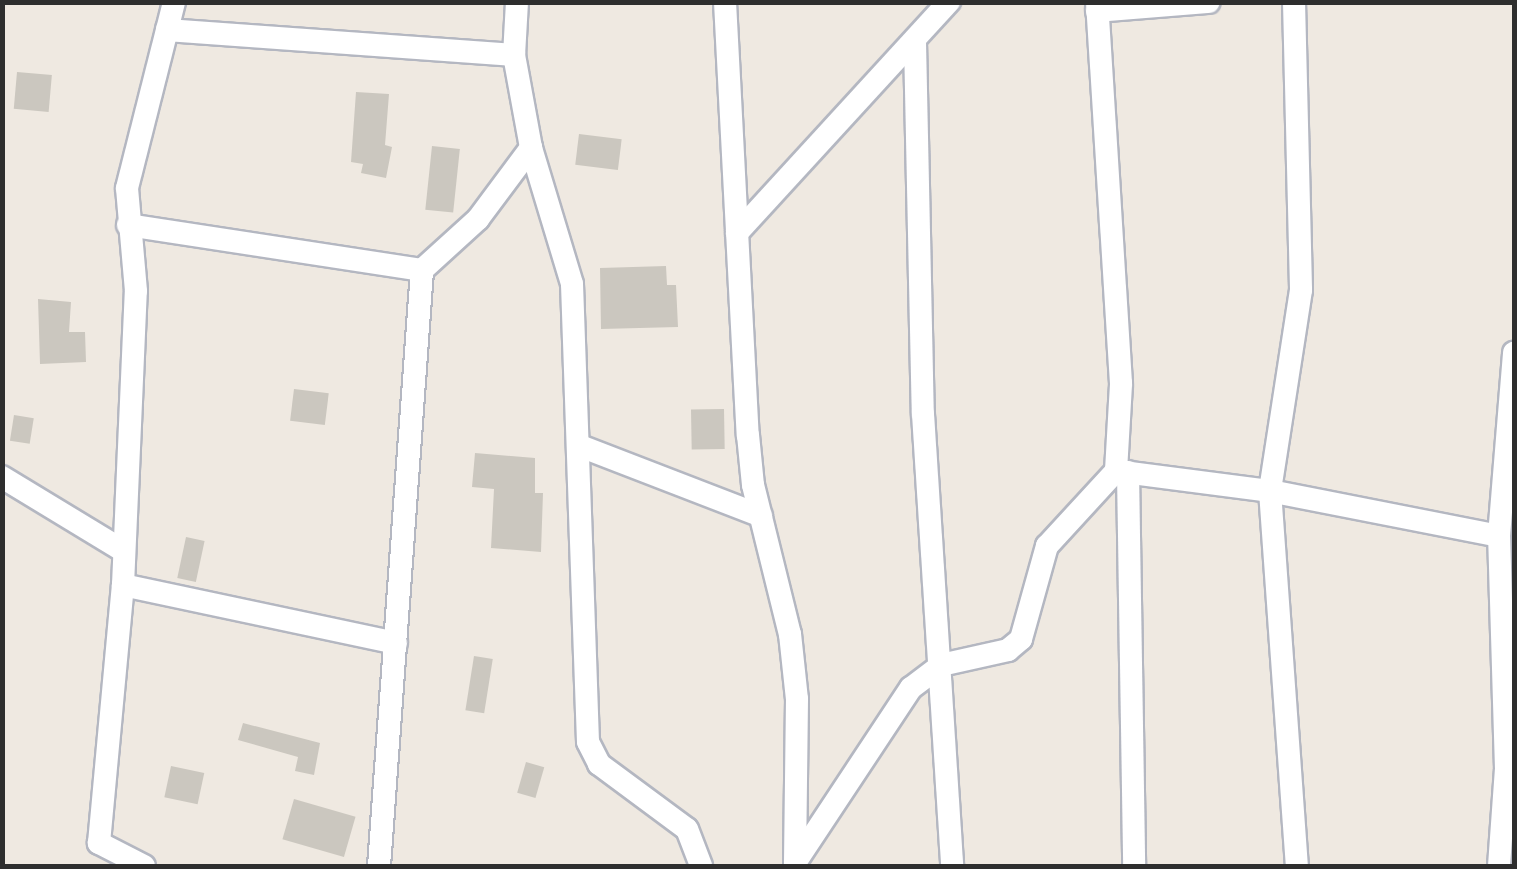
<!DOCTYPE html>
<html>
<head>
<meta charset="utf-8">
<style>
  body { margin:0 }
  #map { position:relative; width:1517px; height:869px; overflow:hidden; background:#efe9e1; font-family:Poppins,sans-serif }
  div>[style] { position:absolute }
  .building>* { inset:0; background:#cbc7bf; transform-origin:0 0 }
  .roads { filter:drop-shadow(2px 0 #b4b7c1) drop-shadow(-2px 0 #b4b7c1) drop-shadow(0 2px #b4b7c1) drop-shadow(0 -2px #b4b7c1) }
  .street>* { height:22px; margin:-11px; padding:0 11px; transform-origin:11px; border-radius:11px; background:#fff }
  span { translate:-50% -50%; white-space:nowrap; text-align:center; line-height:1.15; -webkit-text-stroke:8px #fff; paint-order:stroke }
  .frame { position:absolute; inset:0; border:5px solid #2e2e2e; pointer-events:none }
</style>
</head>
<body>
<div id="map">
  <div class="building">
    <i style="left:17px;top:72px;width:35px;height:37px;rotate:5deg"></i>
    <i style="clip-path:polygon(356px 92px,389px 94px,385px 145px,392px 147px,386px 178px,361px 173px,363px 164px,351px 162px)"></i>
    <i style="left:579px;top:134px;width:43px;height:31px;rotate:7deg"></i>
    <i style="left:432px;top:146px;width:28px;height:64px;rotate:6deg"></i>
    <i style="clip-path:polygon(666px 266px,667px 285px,676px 285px,678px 327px,601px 329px,600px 268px)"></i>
    <i style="clip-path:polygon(38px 299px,71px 302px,69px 332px,85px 332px,86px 362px,40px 364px)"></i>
    <i style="left:294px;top:389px;width:35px;height:32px;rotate:7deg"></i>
    <i style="left:724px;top:409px;width:40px;height:33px;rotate:89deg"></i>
    <i style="left:14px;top:415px;width:20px;height:26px;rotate:9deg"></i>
    <i style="clip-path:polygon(475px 453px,535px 458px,535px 493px,543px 493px,541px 552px,491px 548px,494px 489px,472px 487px)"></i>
    <i style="left:186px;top:537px;width:19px;height:42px;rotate:12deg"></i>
    <i style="left:474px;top:656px;width:19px;height:55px;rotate:9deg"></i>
    <i style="clip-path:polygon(243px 723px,320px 743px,314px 775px,295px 771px,298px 757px,238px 740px)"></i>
    <i style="left:526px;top:762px;width:19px;height:32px;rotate:16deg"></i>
    <i style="left:171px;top:766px;width:34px;height:32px;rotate:12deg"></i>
    <i style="left:294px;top:799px;width:64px;height:42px;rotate:16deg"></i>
  </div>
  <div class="roads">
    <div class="street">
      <i style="left:517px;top:2px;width:53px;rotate:93.2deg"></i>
      <i style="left:514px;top:55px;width:95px;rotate:79.6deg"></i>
      <i style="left:531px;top:148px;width:142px;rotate:73.2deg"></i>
      <i style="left:572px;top:284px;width:458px;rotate:88deg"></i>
      <i style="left:588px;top:742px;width:25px;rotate:63deg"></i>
      <i style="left:599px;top:764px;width:109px;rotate:36.5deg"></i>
      <i style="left:687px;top:829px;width:40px;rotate:69deg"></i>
      <i style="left:725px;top:2px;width:434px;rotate:87deg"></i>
      <i style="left:748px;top:435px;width:50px;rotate:84.3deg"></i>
      <i style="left:753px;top:485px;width:154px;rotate:76.1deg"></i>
      <i style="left:790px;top:634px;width:65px;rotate:83.9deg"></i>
      <i style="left:797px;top:699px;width:164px;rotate:90.7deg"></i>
      <i style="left:1294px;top:2px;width:288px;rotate:88.6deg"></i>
      <i style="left:1301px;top:290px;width:203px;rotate:98.8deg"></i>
      <i style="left:1270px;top:491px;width:376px;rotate:85.9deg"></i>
      <i style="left:1097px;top:11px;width:112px;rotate:-4.6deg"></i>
      <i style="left:167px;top:30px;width:348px;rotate:4.1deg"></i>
      <i style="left:915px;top:42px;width:372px;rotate:88.8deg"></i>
      <i style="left:923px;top:414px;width:453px;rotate:86.3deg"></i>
      <i style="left:128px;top:225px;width:297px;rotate:8.7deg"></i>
      <i style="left:737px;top:233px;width:314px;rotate:-47.5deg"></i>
      <i style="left:580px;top:446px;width:194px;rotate:21.1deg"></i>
      <i style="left:1116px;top:471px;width:155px;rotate:7.4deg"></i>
      <i style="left:1270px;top:491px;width:233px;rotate:11.1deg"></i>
      <i style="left:1128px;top:472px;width:394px;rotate:89.1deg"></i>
      <i style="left:2px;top:477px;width:140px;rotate:31.3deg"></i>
      <i style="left:123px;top:585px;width:279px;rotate:12deg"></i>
      <i style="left:795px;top:863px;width:210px;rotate:-56.5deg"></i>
      <i style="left:911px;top:688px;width:38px;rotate:-37deg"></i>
      <i style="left:941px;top:665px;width:69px;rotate:-12.6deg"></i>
      <i style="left:1008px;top:650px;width:17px;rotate:-40deg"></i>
      <i style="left:1021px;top:639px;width:97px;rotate:-74.4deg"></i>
      <i style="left:1047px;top:546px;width:102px;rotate:-47.4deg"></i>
      <i style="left:1116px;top:471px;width:88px;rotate:-86.7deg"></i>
      <i style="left:1121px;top:383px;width:382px;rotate:-93.6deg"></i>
      <i style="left:144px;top:866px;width:51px;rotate:-152.9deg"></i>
      <i style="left:99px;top:843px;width:259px;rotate:-84.7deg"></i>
      <i style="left:123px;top:585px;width:294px;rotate:-87.5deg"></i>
      <i style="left:136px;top:291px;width:103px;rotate:-95deg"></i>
      <i style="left:127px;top:188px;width:192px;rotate:-75.8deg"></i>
      <i style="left:379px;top:866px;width:598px;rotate:-85.87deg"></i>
      <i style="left:422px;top:270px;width:76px;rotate:-42.3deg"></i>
      <i style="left:478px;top:219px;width:89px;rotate:-53.3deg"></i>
      <i style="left:1499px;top:866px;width:97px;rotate:-85.9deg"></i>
      <i style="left:1506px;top:769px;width:233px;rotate:-91.7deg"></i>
      <i style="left:1499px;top:536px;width:184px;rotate:-85.3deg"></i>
    </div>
  </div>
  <div class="frame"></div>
</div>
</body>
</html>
